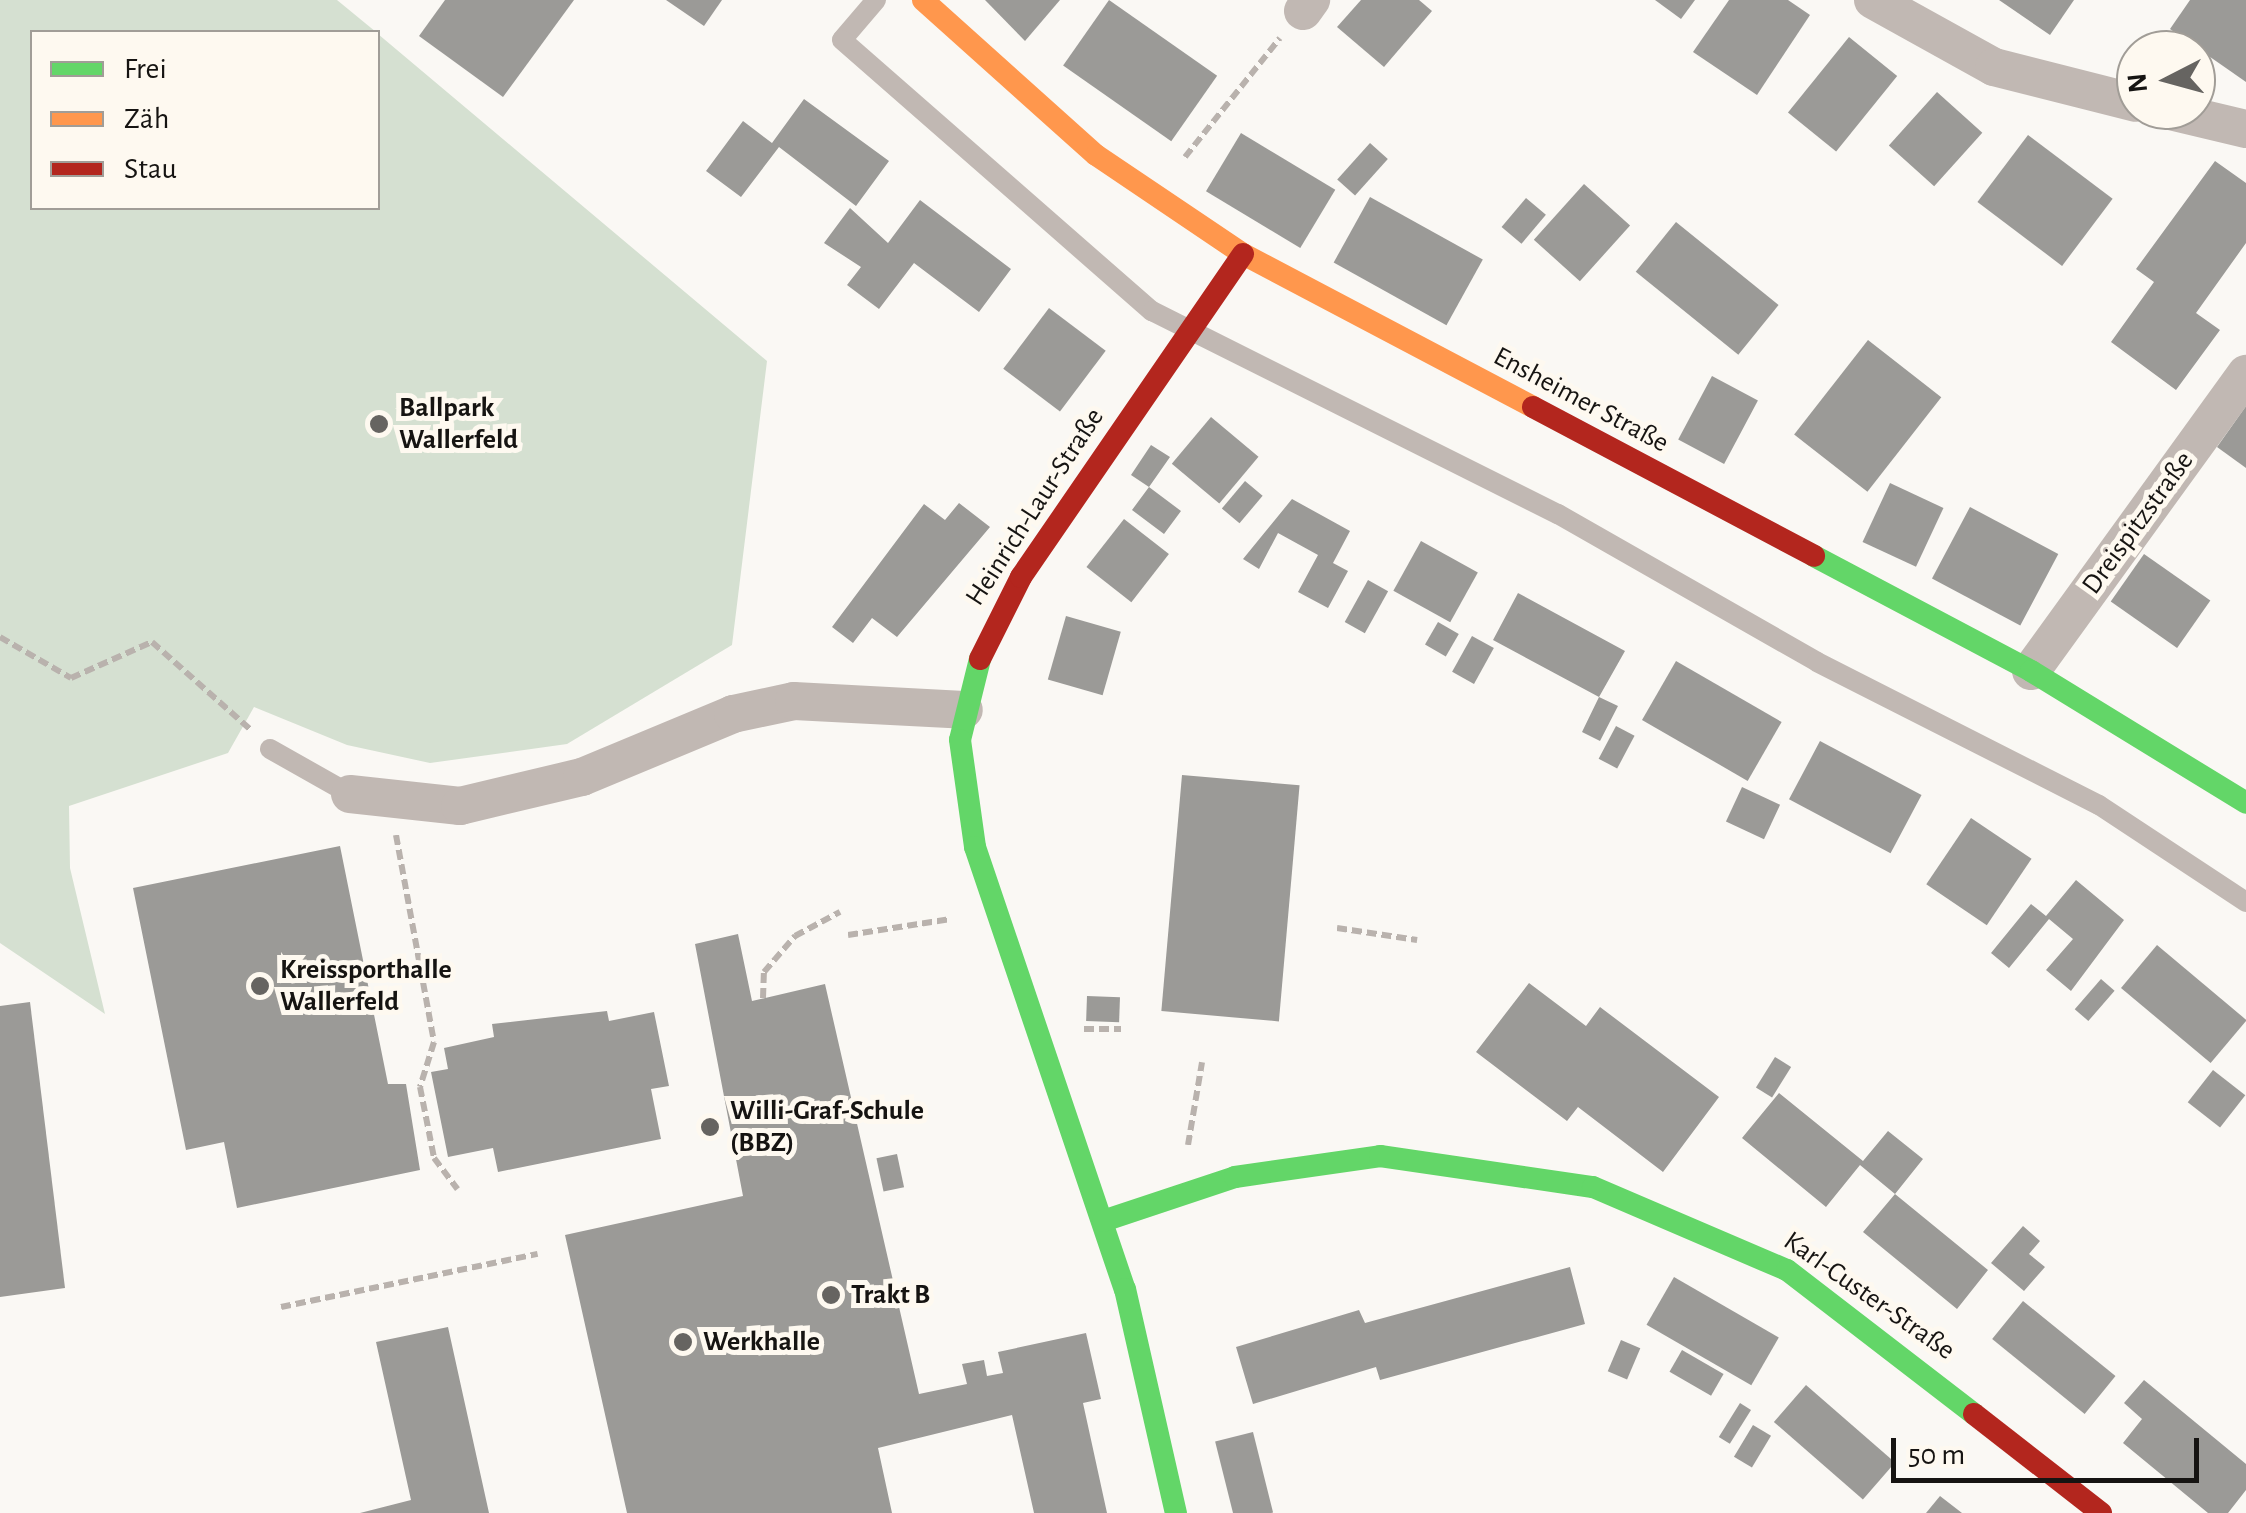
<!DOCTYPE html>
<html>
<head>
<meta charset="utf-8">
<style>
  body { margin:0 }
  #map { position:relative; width:2246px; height:1513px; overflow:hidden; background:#faf8f4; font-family:"Alegreya Sans",sans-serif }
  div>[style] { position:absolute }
  .green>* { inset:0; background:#d5e0d1 }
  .building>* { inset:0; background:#9b9a97; transform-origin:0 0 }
  .path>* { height:6px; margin-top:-3px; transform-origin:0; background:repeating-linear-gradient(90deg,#b9b2ad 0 10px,transparent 0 15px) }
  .lane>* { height:20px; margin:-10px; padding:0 10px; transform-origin:10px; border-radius:10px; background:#c1b8b3 }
  .street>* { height:38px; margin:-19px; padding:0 19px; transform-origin:19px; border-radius:19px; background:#c1b8b3 }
  .fast>* { height:22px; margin:-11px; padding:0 11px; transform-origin:11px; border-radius:11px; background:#63d668 }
  .slow>* { height:22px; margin:-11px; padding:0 11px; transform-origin:11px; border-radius:11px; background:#ff974d }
  .jam>* { height:22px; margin:-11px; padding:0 11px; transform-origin:11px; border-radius:11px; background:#b3261e }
  .dots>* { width:28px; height:28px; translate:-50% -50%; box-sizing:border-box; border:5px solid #fef9f0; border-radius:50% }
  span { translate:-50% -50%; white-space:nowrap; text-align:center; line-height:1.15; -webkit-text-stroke:10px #fef9f0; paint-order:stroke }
  .street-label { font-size:28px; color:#161412 }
  .poi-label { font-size:28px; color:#161412; font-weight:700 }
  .left { translate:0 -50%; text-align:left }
  .legend { position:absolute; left:30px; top:30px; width:350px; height:180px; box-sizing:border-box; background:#fef9f0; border:2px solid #a19d97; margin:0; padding:12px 18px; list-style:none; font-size:30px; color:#161412 }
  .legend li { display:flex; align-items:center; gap:20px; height:50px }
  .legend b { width:50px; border:2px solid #a19d97 }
  .north { position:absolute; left:2116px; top:30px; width:100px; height:100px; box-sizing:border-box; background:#fef9f0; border:2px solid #a19d97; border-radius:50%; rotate:264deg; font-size:28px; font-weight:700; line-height:40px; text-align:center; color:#161412 }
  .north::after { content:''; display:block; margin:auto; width:35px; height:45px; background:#666461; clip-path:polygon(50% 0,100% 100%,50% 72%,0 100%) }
  .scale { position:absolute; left:1891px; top:1438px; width:308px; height:45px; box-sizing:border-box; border:5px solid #161412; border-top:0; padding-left:12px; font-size:30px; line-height:35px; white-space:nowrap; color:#161412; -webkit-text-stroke:8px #fef9f0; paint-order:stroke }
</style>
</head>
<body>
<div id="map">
  <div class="green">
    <i style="clip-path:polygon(0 0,337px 0,376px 32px,32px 32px,32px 208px,378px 208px,378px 34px,767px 361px,732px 645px,567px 744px,430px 763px,347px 745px,254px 707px,228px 753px,69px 806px,70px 868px,105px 1014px,0 943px)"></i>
  </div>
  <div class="building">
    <i style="clip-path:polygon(445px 0,574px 0,503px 97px,419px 36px)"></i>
    <i style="clip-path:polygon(666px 0,722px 0,704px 26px)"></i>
    <i style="clip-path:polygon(985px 0,1060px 0,1025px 41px)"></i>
    <i style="left:1109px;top:0;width:132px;height:80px;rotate:35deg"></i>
    <i style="clip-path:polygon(1361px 0,1419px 0,1432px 11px,1384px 67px,1337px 27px)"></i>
    <i style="clip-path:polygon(1655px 0,1695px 0,1681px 19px)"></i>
    <i style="clip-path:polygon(1729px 0,1788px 0,1810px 15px,1757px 95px,1693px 52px)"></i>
    <i style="clip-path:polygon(1999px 0,2074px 0,2050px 35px)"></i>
    <i style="clip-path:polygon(2190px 0,2246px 0,2246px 82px,2170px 29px)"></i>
    <i style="left:1849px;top:37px;width:62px;height:97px;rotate:39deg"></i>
    <i style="left:1937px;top:92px;width:61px;height:72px;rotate:42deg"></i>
    <i style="clip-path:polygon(804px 99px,889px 161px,856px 206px,779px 147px,741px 197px,706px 171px,743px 121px,772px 143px)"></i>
    <i style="left:1241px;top:133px;width:110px;height:68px;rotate:31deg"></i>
    <i style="left:2028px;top:135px;width:106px;height:84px;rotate:37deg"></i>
    <i style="left:1370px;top:143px;width:24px;height:49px;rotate:42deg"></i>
    <i style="clip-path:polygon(2215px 161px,2246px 183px,2246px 243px,2196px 313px,2220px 330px,2176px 390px,2111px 342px,2154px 282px,2136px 269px)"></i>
    <i style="left:1584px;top:184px;width:62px;height:75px;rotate:42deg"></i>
    <i style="left:1370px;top:197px;width:129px;height:75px;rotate:29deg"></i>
    <i style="left:1526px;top:198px;width:26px;height:38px;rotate:40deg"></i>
    <i style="clip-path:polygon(920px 200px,1011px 269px,979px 312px,914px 263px,879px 309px,847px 285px,861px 267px,824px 243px,850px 208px,888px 243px)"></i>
    <i style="left:1676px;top:222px;width:132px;height:64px;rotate:39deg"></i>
    <i style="left:1049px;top:308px;width:71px;height:76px;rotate:37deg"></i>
    <i style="left:1868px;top:340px;width:93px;height:120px;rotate:38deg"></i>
    <i style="left:1712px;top:376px;width:52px;height:72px;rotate:28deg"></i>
    <i style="clip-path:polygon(2246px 406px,2246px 468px,2217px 447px)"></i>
    <i style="left:1211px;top:417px;width:62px;height:61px;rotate:40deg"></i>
    <i style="clip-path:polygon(1151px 445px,1170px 457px,1149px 487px,1181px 511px,1164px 534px,1132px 510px,1149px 487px,1131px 475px)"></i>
    <i style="left:1245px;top:481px;width:23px;height:36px;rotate:40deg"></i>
    <i style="left:1890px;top:483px;width:59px;height:65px;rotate:25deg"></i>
    <i style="clip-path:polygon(1292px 499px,1350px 531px,1333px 563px,1348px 571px,1328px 608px,1298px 592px,1318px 555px,1278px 533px,1259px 569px,1243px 559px)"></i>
    <i style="clip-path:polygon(959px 503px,990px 527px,897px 637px,872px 618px,853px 643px,832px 627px,924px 504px,945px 520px)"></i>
    <i style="left:1970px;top:507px;width:100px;height:81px;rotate:28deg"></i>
    <i style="left:1124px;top:519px;width:57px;height:61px;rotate:38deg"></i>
    <i style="left:1421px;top:541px;width:65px;height:57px;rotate:29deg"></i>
    <i style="left:2144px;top:554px;width:81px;height:58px;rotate:35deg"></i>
    <i style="left:1368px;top:580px;width:23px;height:48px;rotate:29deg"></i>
    <i style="clip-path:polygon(1518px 593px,1625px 651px,1599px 697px,1618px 706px,1600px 741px,1582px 732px,1599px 697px,1493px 640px)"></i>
    <i style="left:1066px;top:616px;width:57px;height:66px;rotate:16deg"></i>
    <i style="left:1438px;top:622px;width:24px;height:26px;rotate:30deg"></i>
    <i style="left:1472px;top:636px;width:25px;height:41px;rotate:29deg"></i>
    <i style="left:1676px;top:661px;width:122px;height:68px;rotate:30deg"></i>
    <i style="left:1616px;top:726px;width:21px;height:37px;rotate:28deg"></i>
    <i style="left:1820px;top:741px;width:115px;height:66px;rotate:28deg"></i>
    <i style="left:1182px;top:775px;width:118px;height:237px;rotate:5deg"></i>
    <i style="left:1742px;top:787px;width:42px;height:38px;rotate:25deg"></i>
    <i style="left:1971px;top:818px;width:73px;height:80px;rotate:34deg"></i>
    <i style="clip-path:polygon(340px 846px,388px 1084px,406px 1084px,420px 1170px,237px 1208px,224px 1142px,186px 1150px,133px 888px)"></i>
    <i style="clip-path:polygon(2076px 880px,2124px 920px,2071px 991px,2046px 970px,2073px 939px,2049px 919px,2009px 968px,1991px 953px,2031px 904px,2046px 916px)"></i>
    <i style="clip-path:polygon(738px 934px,752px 1001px,825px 984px,919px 1394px,967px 1384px,962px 1364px,984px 1360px,987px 1376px,1003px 1373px,998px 1352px,1086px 1333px,1101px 1399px,1083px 1403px,1107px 1513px,1034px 1513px,1012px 1415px,878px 1448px,892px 1513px,627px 1513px,565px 1235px,743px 1196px,695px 944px)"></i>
    <i style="left:2157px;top:945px;width:117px;height:56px;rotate:40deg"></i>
    <i style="left:2101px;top:979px;width:18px;height:40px;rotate:41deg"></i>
    <i style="clip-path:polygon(1529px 983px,1586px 1026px,1600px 1007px,1719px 1097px,1663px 1172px,1578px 1107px,1567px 1121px,1476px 1052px)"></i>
    <i style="left:1087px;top:996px;width:33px;height:25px;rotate:2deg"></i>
    <i style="clip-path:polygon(30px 1002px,65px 1288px,0 1297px,0 1006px)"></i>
    <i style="clip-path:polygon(607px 1011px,609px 1021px,654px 1012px,669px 1086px,651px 1089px,661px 1139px,498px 1172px,493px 1148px,448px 1157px,431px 1072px,448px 1069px,444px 1048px,494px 1037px,492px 1024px)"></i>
    <i style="left:1775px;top:1057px;width:19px;height:36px;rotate:32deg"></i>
    <i style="left:2213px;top:1070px;width:41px;height:41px;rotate:38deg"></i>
    <i style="clip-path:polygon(1779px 1093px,1863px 1161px,1888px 1131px,1923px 1159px,1895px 1194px,1988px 1270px,1957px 1309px,1863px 1232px,1895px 1194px,1860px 1165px,1826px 1207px,1742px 1138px)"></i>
    <i style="left:897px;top:1154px;width:34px;height:21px;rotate:78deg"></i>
    <i style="clip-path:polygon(2023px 1226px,2040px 1241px,2029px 1254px,2045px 1267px,2024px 1291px,1991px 1263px)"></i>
    <i style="clip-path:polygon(1570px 1267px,1585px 1324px,1380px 1380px,1376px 1367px,1253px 1404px,1236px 1347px,1359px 1310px,1365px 1323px)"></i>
    <i style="left:1674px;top:1277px;width:121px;height:55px;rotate:30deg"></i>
    <i style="left:2023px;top:1301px;width:119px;height:49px;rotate:39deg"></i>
    <i style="clip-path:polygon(448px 1327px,489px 1513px,360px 1513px,411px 1500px,376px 1342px)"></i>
    <i style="left:1621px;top:1340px;width:21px;height:34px;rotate:23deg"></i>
    <i style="left:1682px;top:1350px;width:48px;height:25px;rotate:30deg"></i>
    <i style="clip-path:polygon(2144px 1380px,2246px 1464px,2246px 1490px,2228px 1513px,2208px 1513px,2123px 1443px,2142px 1419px,2124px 1403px)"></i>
    <i style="left:1806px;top:1385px;width:118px;height:49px;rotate:41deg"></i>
    <i style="left:1740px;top:1403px;width:13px;height:40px;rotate:32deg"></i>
    <i style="left:1753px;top:1425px;width:21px;height:37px;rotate:31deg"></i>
    <i style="left:1253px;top:1432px;width:83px;height:39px;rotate:76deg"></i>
    <i style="clip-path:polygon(1940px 1496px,1962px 1513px,1926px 1513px)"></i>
  </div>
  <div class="path">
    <i style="left:1185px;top:157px;width:152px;rotate:-51.4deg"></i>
    <i style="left:0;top:637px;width:82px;rotate:30deg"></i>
    <i style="left:71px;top:678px;width:89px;rotate:-24deg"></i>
    <i style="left:152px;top:642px;width:132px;rotate:41.6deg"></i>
    <i style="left:396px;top:835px;width:210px;rotate:79.6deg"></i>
    <i style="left:434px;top:1042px;width:47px;rotate:107.3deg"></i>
    <i style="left:420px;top:1087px;width:72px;rotate:78.8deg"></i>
    <i style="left:434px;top:1158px;width:39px;rotate:53deg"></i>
    <i style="left:1337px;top:928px;width:81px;rotate:8.5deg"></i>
    <i style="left:848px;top:935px;width:104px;rotate:-8.8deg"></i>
    <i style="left:763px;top:998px;width:26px;rotate:-88deg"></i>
    <i style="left:764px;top:972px;width:48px;rotate:-49.3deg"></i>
    <i style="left:795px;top:936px;width:51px;rotate:-28.1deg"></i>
    <i style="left:1084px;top:1029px;width:37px"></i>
    <i style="left:1188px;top:1145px;width:84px;rotate:-80.4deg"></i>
    <i style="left:281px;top:1307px;width:262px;rotate:-11.7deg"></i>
  </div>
  <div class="lane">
    <i style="left:876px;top:0;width:52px;rotate:130.4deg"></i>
    <i style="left:842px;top:40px;width:412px;rotate:41.2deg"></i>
    <i style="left:1152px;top:311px;width:454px;rotate:26.6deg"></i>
    <i style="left:1558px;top:514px;width:298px;rotate:29.7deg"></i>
    <i style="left:1817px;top:662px;width:316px;rotate:26.9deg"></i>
    <i style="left:2099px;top:805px;width:176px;rotate:33.4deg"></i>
    <i style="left:270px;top:749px;width:92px;rotate:29.4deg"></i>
  </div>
  <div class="street">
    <i style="left:1873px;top:0;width:138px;rotate:29deg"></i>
    <i style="left:1994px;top:67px;width:146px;rotate:14.2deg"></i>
    <i style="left:1303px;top:11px;width:14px;rotate:-54deg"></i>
    <i style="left:2166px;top:110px;width:82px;rotate:13.4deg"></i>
    <i style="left:2031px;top:671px;width:367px;rotate:-54.1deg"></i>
    <i style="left:350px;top:794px;width:111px;rotate:6.2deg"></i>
    <i style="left:460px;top:806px;width:125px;rotate:-13.4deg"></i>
    <i style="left:582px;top:777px;width:164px;rotate:-22.6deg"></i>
    <i style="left:733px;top:714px;width:62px;rotate:-12deg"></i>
    <i style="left:794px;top:701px;width:170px;rotate:3deg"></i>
  </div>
  <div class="fast">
    <i style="left:1814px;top:556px;width:246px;rotate:27.9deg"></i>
    <i style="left:2031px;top:671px;width:252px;rotate:31.5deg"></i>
    <i style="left:980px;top:659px;width:83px;rotate:103.9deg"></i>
    <i style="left:960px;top:740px;width:108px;rotate:82deg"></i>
    <i style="left:975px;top:847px;width:467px;rotate:71.3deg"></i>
    <i style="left:1125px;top:1289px;width:230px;rotate:77.2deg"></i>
    <i style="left:1103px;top:1221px;width:139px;rotate:-18.4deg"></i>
    <i style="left:1235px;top:1177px;width:147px;rotate:-8.2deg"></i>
    <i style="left:1380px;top:1156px;width:215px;rotate:8.3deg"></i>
    <i style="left:1593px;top:1187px;width:211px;rotate:23.2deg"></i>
    <i style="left:1787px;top:1270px;width:236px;rotate:37.6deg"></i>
  </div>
  <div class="slow">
    <i style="left:923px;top:0;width:232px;rotate:41.9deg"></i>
    <i style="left:1096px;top:155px;width:177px;rotate:34deg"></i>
    <i style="left:1243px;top:254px;width:328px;rotate:27.8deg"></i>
  </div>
  <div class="jam">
    <i style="left:1533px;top:407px;width:318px;rotate:27.9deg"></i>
    <i style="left:980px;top:659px;width:92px;rotate:-63.4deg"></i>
    <i style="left:1021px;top:577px;width:392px;rotate:-55.5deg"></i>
    <i style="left:1974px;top:1414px;width:161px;rotate:37.9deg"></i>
  </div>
  <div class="dots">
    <i style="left:379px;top:424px;background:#666461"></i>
    <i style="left:260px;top:986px;background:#666461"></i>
    <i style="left:710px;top:1127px;background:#666461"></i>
    <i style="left:831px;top:1295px;background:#666461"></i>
    <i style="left:683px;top:1342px;background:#666461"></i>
  </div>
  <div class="street-label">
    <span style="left:1581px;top:400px;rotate:28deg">Ensheimer Straße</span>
    <span style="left:1035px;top:507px;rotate:-57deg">Heinrich-Laur-Straße</span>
    <span style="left:2138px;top:523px;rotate:-54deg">Dreispitzstraße</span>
    <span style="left:1869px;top:1296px;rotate:35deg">Karl-Custer-Straße</span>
  </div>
  <div class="poi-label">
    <span class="left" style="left:399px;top:424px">Ballpark<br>Wallerfeld</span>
    <span class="left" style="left:280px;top:986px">Kreissporthalle<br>Wallerfeld</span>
    <span class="left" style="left:730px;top:1127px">Willi-Graf-Schule<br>(BBZ)</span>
    <span class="left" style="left:851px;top:1295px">Trakt B</span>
    <span class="left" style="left:703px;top:1342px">Werkhalle</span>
  </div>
  <ul class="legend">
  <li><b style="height:12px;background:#63d668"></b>Frei</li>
  <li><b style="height:12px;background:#ff974d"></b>Zäh</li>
  <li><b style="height:12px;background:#b3261e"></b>Stau</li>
  </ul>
  <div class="north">N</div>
  <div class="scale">50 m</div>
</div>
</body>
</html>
